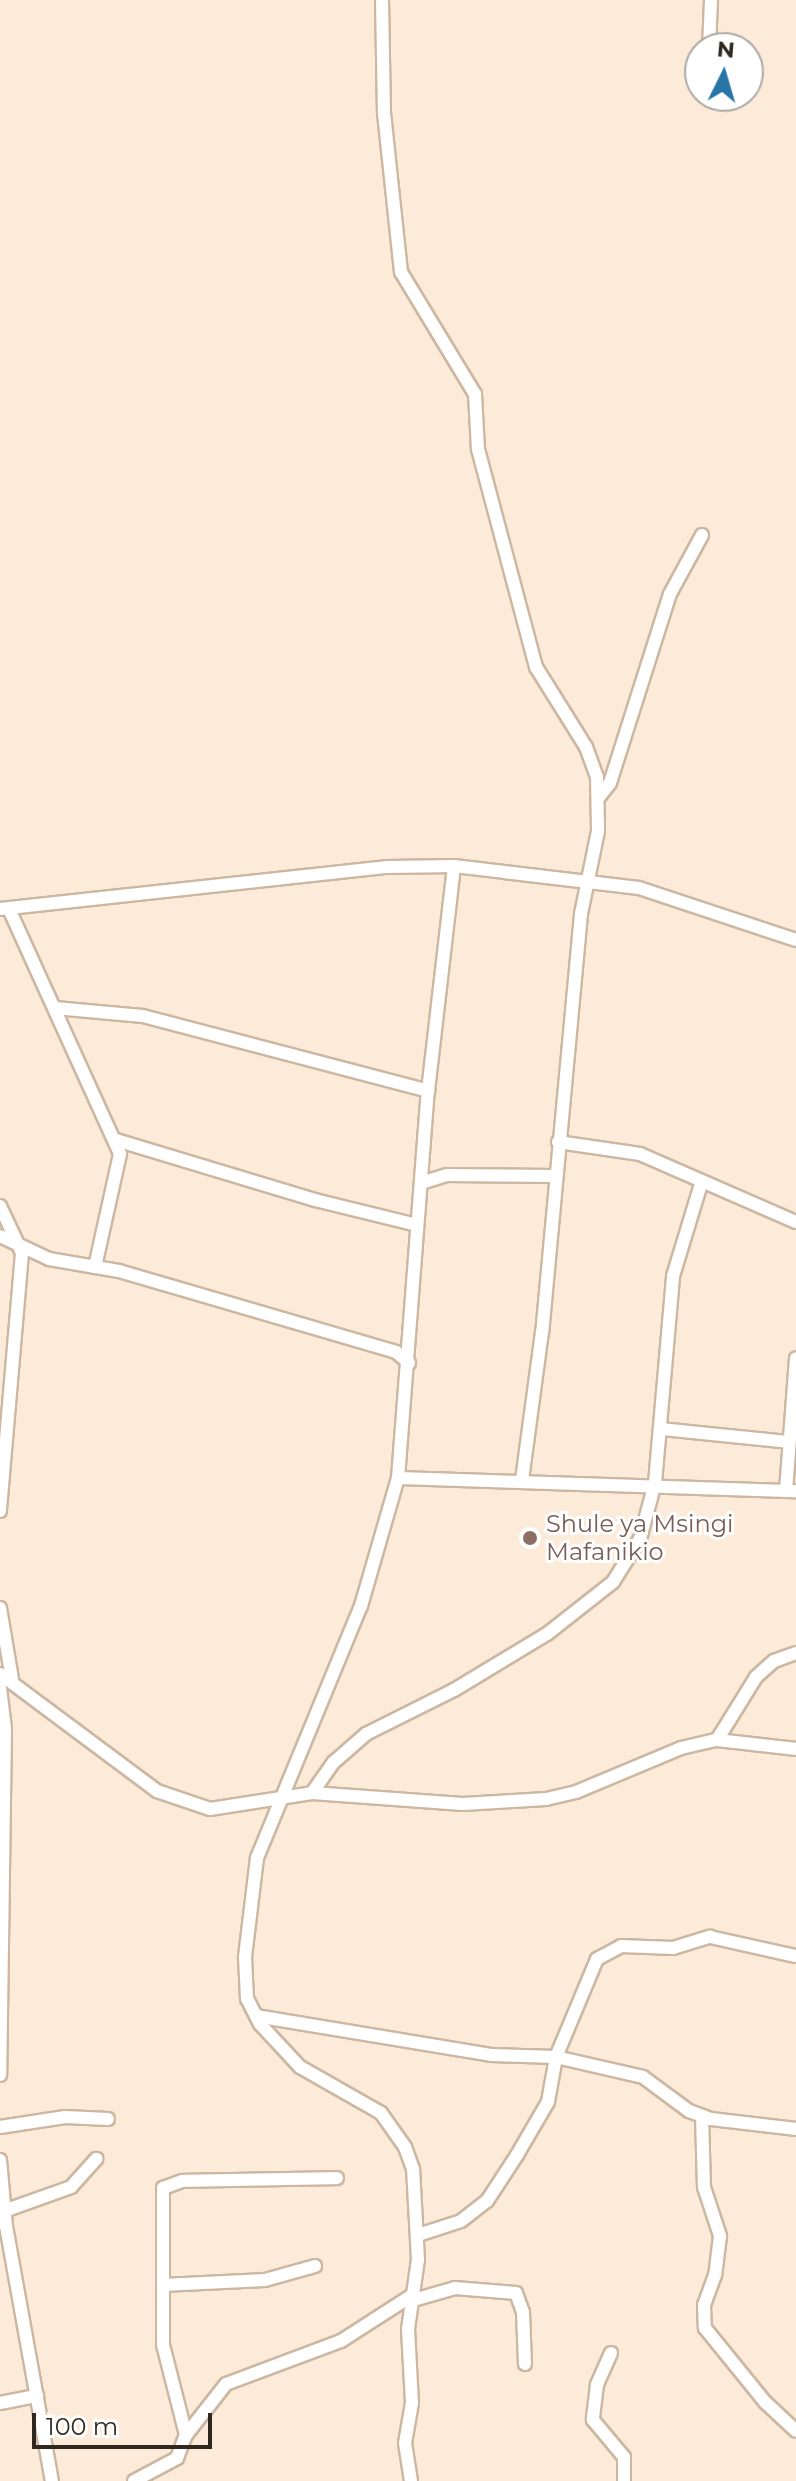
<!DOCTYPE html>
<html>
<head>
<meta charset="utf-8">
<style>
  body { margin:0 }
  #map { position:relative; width:796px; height:2481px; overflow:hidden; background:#fcebd9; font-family:Montserrat,sans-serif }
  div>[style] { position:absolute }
  .roads { filter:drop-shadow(2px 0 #ccb8a2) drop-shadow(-2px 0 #ccb8a2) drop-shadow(0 2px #ccb8a2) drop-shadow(0 -2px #ccb8a2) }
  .street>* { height:12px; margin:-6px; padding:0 6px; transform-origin:6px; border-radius:6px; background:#fff }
  .dots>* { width:22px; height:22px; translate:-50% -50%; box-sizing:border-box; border:4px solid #fff; border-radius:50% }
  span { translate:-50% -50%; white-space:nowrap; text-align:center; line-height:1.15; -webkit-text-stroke:6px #fff; paint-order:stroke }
  .education-label { font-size:24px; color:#785e54 }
  .left { translate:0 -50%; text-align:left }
  .north { position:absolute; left:684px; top:32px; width:80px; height:80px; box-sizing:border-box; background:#fff; border:2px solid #aca9a5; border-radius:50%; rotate:5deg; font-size:22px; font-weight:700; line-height:32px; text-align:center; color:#30281f }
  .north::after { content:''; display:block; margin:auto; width:28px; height:36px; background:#2875a8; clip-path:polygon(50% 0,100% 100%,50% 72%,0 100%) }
  .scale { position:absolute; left:32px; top:2413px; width:180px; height:36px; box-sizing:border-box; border:4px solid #30281f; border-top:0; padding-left:10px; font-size:24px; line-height:28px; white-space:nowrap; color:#30281f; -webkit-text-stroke:6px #fff; paint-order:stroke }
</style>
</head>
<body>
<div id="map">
  <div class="roads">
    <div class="street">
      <i style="left:382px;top:0;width:113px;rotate:89deg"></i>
      <i style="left:384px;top:113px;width:160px;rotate:83.9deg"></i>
      <i style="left:401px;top:272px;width:143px;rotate:58.8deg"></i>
      <i style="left:475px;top:394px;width:55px;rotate:86.9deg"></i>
      <i style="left:478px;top:449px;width:226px;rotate:75.1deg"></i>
      <i style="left:536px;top:667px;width:94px;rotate:58deg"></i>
      <i style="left:586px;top:747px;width:32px;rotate:70deg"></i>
      <i style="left:597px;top:777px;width:54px;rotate:88.9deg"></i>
      <i style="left:598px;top:831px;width:85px;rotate:101.6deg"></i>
      <i style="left:581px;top:914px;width:420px;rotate:95.3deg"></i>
      <i style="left:542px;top:1332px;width:149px;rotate:97.7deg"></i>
      <i style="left:709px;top:48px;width:48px;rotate:-87.6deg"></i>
      <i style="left:599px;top:797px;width:18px;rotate:-52deg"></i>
      <i style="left:610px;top:783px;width:198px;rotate:-72.4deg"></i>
      <i style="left:670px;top:594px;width:67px;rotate:-61.5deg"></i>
      <i style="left:0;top:909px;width:390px;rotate:-6.2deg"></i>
      <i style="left:388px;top:867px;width:66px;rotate:-0.9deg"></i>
      <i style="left:454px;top:866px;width:186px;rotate:6.8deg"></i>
      <i style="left:639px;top:888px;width:165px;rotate:18.3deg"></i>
      <i style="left:9px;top:909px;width:269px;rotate:65.6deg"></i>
      <i style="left:120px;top:1154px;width:116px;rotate:102.5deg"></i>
      <i style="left:55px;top:1008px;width:88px;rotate:5.2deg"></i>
      <i style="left:143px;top:1016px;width:295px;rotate:14.7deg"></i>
      <i style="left:116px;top:1140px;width:208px;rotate:16.8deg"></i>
      <i style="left:315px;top:1200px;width:105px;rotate:13.8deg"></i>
      <i style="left:558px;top:1142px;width:83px;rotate:8.3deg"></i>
      <i style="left:640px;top:1154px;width:170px;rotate:23.6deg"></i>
      <i style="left:421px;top:1183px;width:27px;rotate:-17deg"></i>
      <i style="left:447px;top:1175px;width:107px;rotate:0.5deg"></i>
      <i style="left:0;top:1206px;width:52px;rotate:64.9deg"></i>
      <i style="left:22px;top:1253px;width:259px;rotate:94.9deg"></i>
      <i style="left:0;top:1236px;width:54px;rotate:25.1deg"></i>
      <i style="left:49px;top:1259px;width:71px;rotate:9.7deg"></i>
      <i style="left:119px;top:1271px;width:289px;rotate:16.3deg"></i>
      <i style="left:396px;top:1352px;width:17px;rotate:40deg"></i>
      <i style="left:661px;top:1429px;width:129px;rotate:5.8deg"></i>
      <i style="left:398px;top:1478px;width:398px;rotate:1.9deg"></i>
      <i style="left:786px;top:1491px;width:133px;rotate:-85.7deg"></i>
      <i style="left:0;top:1608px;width:72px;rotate:80.4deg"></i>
      <i style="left:0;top:1674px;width:196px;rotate:36.7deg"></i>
      <i style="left:157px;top:1791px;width:56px;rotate:18.8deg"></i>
      <i style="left:210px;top:1809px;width:103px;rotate:-8.9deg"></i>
      <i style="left:312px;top:1793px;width:38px;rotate:-55deg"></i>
      <i style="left:334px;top:1762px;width:43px;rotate:-41.2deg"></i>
      <i style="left:366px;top:1734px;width:98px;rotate:-26.6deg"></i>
      <i style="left:454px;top:1690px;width:109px;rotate:-31.1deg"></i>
      <i style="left:547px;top:1634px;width:84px;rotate:-38.2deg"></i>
      <i style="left:613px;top:1582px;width:51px;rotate:-57.9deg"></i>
      <i style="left:640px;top:1539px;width:58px;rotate:-75deg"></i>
      <i style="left:655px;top:1483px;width:208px;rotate:-85deg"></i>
      <i style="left:673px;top:1276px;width:96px;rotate:-73.1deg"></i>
      <i style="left:0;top:1688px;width:41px;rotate:83deg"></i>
      <i style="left:5px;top:1729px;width:346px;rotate:90.8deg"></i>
      <i style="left:717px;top:1740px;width:74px;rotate:-58.2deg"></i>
      <i style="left:756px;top:1677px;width:24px;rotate:-42deg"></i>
      <i style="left:774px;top:1661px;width:23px;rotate:-20deg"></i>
      <i style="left:312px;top:1793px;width:151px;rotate:4.2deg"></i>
      <i style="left:463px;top:1804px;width:83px;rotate:-3.4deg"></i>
      <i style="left:546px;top:1799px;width:31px;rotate:-13deg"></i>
      <i style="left:576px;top:1792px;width:114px;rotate:-22.7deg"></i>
      <i style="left:681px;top:1748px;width:37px;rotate:-13deg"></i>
      <i style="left:717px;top:1740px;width:80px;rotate:6.5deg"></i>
      <i style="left:256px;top:2016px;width:238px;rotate:9.4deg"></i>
      <i style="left:491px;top:2055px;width:65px;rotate:1.8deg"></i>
      <i style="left:556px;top:2057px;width:89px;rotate:12.9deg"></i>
      <i style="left:643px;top:2077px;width:57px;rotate:36.5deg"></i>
      <i style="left:689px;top:2111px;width:23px;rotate:20deg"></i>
      <i style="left:711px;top:2119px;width:86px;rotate:6.7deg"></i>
      <i style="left:702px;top:2116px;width:71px;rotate:88.4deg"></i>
      <i style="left:704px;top:2187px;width:52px;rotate:71.9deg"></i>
      <i style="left:720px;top:2236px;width:39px;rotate:97deg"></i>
      <i style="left:715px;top:2275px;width:32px;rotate:110deg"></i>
      <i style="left:704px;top:2305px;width:23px;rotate:88deg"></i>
      <i style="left:705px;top:2328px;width:95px;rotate:51deg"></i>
      <i style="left:765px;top:2402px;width:42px;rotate:43.1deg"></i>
      <i style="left:0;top:2127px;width:66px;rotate:-8.7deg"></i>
      <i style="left:65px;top:2117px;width:43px;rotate:2.7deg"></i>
      <i style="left:0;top:2160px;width:66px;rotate:84.8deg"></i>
      <i style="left:6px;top:2226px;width:259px;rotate:79.8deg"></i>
      <i style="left:4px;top:2211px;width:71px;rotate:-19.7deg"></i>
      <i style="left:71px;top:2187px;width:38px;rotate:-48deg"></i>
      <i style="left:418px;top:2235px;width:45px;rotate:-18deg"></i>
      <i style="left:461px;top:2221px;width:33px;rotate:-38deg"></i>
      <i style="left:487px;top:2201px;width:55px;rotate:-56.9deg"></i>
      <i style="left:517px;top:2155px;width:61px;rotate:-59.7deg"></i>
      <i style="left:548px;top:2102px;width:46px;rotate:-79.9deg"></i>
      <i style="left:556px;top:2057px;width:106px;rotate:-67.3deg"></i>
      <i style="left:597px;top:1959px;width:27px;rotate:-28deg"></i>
      <i style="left:621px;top:1946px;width:52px;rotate:2.2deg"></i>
      <i style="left:673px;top:1948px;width:39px;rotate:-17deg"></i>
      <i style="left:710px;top:1937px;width:88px;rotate:12.5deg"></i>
      <i style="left:163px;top:2285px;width:102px;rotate:-2.8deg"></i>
      <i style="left:265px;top:2280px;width:52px;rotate:-15.6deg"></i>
      <i style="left:410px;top:2301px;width:47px;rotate:-16.1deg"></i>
      <i style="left:455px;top:2288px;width:61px;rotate:4.7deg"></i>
      <i style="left:516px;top:2293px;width:20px;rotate:70deg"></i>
      <i style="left:523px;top:2312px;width:52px;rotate:87.8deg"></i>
      <i style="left:611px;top:2353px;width:35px;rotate:114deg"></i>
      <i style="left:597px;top:2385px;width:35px;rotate:97deg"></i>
      <i style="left:593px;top:2420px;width:48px;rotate:50deg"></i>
      <i style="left:624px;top:2457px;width:24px;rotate:90deg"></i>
      <i style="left:0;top:2403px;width:38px;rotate:-11deg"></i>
      <i style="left:186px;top:2435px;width:93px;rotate:-104.3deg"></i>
      <i style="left:163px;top:2345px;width:157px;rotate:-90deg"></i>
      <i style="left:163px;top:2188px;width:20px;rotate:-20deg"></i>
      <i style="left:182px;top:2181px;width:155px;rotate:-1.1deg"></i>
      <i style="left:134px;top:2481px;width:49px;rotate:-28.1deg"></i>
      <i style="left:177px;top:2458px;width:25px;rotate:-69deg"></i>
      <i style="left:186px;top:2435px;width:65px;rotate:-51.9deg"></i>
      <i style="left:226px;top:2384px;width:123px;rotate:-20.5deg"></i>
      <i style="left:341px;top:2341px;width:83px;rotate:-32.7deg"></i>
      <i style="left:411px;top:2481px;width:38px;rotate:-99deg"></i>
      <i style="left:405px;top:2443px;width:41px;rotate:-80.1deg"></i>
      <i style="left:412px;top:2403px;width:74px;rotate:-93.1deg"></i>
      <i style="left:408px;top:2329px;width:70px;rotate:-81.8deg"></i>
      <i style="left:418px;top:2260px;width:91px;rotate:-93.1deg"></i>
      <i style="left:413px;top:2169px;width:23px;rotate:-110deg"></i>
      <i style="left:405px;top:2147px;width:42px;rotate:-125.2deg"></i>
      <i style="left:381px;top:2113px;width:93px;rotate:-150.4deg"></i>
      <i style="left:300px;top:2067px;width:59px;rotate:-132.9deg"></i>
      <i style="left:260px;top:2024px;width:28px;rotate:-117deg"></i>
      <i style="left:247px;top:1999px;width:42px;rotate:-92.7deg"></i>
      <i style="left:245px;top:1957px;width:100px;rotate:-83.1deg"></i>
      <i style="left:257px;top:1858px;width:273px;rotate:-67.6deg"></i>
      <i style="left:361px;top:1606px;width:133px;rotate:-73.9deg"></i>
      <i style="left:398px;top:1478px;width:388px;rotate:-85.6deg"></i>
      <i style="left:428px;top:1091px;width:226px;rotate:-83.4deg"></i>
    </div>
  </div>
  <div class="dots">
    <i style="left:530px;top:1538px;background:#8d6e63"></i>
  </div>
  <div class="education-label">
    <span class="left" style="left:546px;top:1538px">Shule ya Msingi<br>Mafanikio</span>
  </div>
  <div class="north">N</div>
  <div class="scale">100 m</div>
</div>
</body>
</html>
